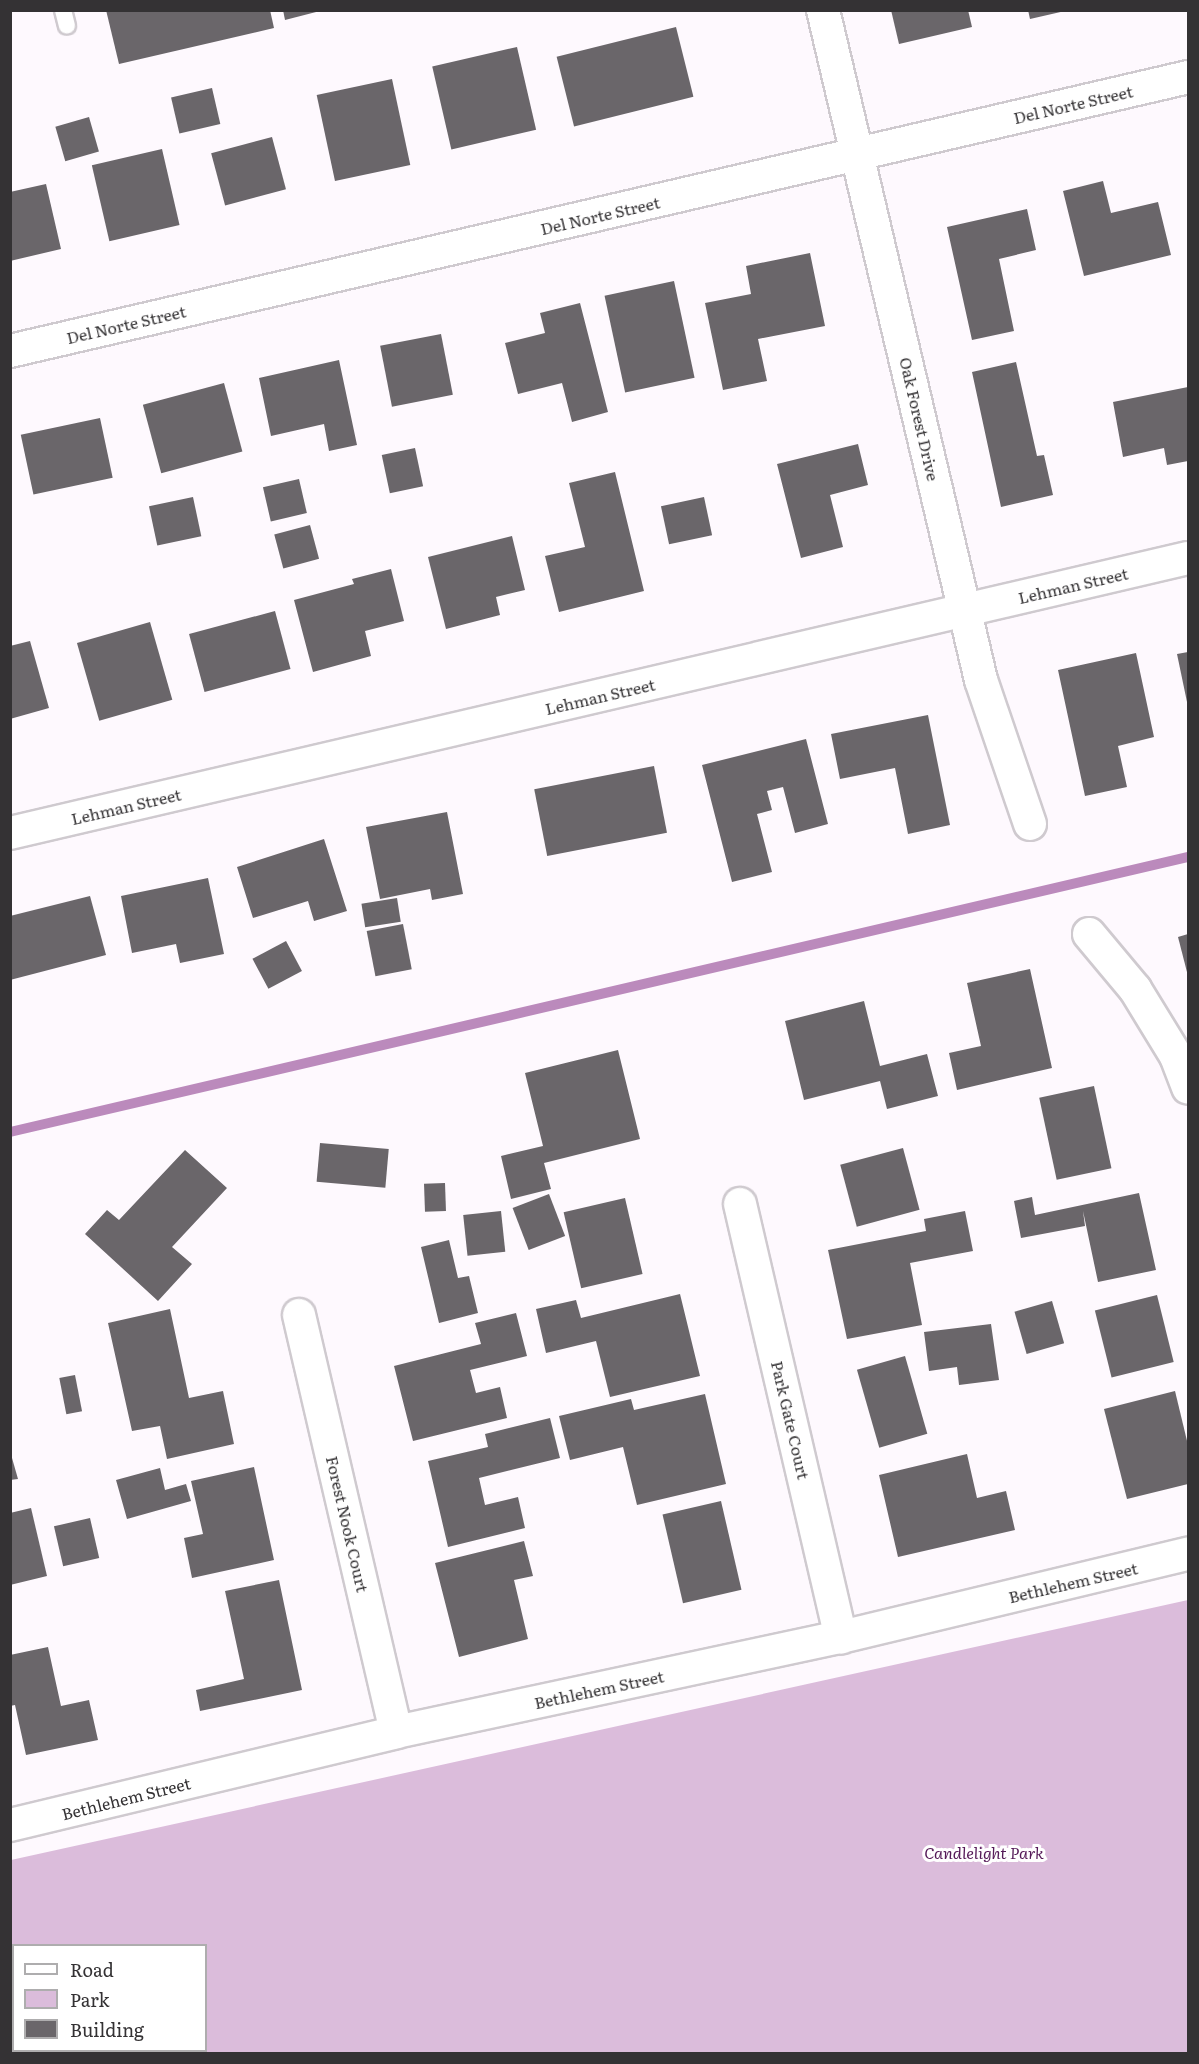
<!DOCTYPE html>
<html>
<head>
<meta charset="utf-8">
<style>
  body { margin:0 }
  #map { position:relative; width:1199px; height:2064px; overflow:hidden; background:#fef9fe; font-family:Literata,serif }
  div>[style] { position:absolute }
  .green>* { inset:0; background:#dbbcdb }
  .stream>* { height:10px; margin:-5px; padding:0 5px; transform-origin:5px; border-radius:5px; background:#bb8abc }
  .building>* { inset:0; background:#6a666a; transform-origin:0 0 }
  .roads { filter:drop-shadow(2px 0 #cfcacf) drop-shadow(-2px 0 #cfcacf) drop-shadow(0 2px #cfcacf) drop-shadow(0 -2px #cfcacf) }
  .lane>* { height:16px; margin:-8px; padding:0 8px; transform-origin:8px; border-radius:8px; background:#fff }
  .street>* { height:32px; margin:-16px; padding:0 16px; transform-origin:16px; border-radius:16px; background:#fff }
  span { translate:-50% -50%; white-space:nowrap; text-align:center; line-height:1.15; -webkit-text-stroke:6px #fff; paint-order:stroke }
  .street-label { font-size:16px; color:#343234 }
  .park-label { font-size:16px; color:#541957; font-style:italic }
  .frame { position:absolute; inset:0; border:12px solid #343234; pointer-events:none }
  .legend { position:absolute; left:12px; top:1944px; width:195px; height:108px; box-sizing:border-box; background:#fff; border:2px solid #aeadae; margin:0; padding:8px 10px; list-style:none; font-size:18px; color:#343234 }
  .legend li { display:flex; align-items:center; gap:12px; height:30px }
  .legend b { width:30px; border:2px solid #aeadae }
</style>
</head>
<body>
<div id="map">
  <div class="green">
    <i style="clip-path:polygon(evenodd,1188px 1600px,1188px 2053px,11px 2053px,11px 1860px,1188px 1600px,14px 1946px,206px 1946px,206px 2050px,14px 2050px,14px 1946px)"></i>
  </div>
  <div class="stream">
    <i style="left:10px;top:1132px;width:1210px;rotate:-13.14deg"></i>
  </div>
  <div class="building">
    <i style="clip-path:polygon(106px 10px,270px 10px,274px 28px,119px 64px)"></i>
    <i style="clip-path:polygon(283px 10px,320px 10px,320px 11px,285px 20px)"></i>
    <i style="clip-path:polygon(891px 10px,968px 10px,972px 27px,899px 44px)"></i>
    <i style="clip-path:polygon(1028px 10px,1065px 10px,1065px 11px,1030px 19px)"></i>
    <i style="left:676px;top:27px;width:72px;height:123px;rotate:76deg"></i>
    <i style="left:517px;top:47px;width:85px;height:87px;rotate:77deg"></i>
    <i style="left:392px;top:79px;width:88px;height:77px;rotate:78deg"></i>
    <i style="left:212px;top:88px;width:37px;height:42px;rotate:77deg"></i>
    <i style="left:89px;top:117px;width:36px;height:35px;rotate:74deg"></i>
    <i style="left:272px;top:137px;width:54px;height:63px;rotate:75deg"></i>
    <i style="left:162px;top:149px;width:78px;height:72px;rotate:77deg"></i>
    <i style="clip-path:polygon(1103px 181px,1111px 213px,1158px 202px,1171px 255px,1084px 276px,1063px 191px)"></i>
    <i style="clip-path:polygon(46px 184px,61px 249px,10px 261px,10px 192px)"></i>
    <i style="clip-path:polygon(1027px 209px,1036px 250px,999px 259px,1014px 331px,972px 340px,947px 227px)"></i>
    <i style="clip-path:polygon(810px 253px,825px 326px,758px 339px,767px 381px,723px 390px,705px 303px,751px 294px,746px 266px)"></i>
    <i style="left:674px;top:281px;width:99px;height:71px;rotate:78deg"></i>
    <i style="clip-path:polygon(580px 303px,608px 412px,572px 422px,562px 383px,518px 394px,505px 343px,545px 333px,540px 313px)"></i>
    <i style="left:441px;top:334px;width:62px;height:62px;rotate:79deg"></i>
    <i style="clip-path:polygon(339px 360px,357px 445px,329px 451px,324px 424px,271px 436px,259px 378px)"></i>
    <i style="clip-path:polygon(1016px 362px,1037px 456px,1044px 455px,1053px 495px,1001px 507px,972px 372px)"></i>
    <i style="left:224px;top:383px;width:71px;height:84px;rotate:75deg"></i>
    <i style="clip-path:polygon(1188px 387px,1188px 461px,1167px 465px,1164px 448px,1123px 457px,1113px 402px)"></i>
    <i style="left:100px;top:418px;width:61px;height:81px;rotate:78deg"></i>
    <i style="clip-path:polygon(858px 444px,868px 485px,830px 495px,843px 547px,801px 558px,777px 464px)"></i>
    <i style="left:415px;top:448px;width:39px;height:34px;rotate:78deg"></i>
    <i style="clip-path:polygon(615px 472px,644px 591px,559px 612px,545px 556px,585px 547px,569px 483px)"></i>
    <i style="left:299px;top:479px;width:35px;height:37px;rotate:77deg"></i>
    <i style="left:193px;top:497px;width:40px;height:45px;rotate:78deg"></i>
    <i style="left:704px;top:497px;width:39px;height:44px;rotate:78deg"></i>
    <i style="left:310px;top:525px;width:35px;height:37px;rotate:75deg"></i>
    <i style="clip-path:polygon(512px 536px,525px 590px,496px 597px,500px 615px,446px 629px,428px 557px)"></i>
    <i style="clip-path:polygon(391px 569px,404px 621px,365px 631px,371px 656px,313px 672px,294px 600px,354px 584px,352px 579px)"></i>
    <i style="left:275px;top:611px;width:60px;height:89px;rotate:75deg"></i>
    <i style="left:150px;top:622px;width:81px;height:76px;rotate:74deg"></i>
    <i style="clip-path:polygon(30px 641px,49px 708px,10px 719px,10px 646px)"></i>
    <i style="clip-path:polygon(1188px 652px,1188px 702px,1187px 702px,1177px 654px)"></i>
    <i style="clip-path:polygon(1136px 653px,1154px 737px,1118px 746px,1127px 787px,1085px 796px,1058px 670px)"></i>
    <i style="clip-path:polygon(928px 715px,950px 825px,908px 834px,895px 768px,840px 779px,831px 734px)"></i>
    <i style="clip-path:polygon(806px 739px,828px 824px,795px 833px,783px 787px,767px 791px,772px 810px,757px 814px,772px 872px,732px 882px,702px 765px)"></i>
    <i style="left:654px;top:766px;width:68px;height:122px;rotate:79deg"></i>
    <i style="clip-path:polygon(447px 812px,463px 894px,432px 900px,430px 889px,380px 899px,366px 827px)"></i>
    <i style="clip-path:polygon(324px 839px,347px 911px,314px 921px,308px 901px,253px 918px,237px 867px)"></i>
    <i style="clip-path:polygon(208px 878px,224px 954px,180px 963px,176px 944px,132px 953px,121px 896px)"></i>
    <i style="clip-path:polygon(90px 896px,106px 955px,10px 980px,10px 916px)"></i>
    <i style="left:397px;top:898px;width:24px;height:36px;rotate:81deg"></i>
    <i style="left:403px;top:924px;width:46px;height:37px;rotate:79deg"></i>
    <i style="clip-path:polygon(1188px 934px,1188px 976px,1178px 937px)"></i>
    <i style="left:286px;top:941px;width:34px;height:38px;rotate:62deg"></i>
    <i style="clip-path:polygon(1030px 969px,1052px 1068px,957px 1090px,949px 1053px,981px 1046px,967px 983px)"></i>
    <i style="clip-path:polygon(864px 1001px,880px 1066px,927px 1054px,938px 1096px,887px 1109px,880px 1081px,804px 1100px,785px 1021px)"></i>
    <i style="clip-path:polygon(618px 1050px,640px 1139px,544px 1163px,551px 1189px,511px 1199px,501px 1156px,543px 1146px,525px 1073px)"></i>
    <i style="left:1094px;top:1086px;width:84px;height:56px;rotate:78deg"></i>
    <i style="left:320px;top:1143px;width:69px;height:39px;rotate:5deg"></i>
    <i style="left:903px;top:1148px;width:64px;height:65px;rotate:75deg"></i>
    <i style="clip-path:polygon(185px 1150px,227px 1188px,172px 1247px,192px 1264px,158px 1301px,85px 1234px,107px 1210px,119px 1220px)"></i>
    <i style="left:445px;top:1183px;width:28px;height:21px;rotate:88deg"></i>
    <i style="clip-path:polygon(1139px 1193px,1156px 1270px,1098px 1282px,1083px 1211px,1085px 1226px,1021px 1238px,1014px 1201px,1032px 1197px,1035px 1215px)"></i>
    <i style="left:549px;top:1194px;width:45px;height:39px;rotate:69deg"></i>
    <i style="left:625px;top:1198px;width:78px;height:63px;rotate:77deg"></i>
    <i style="left:501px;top:1211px;width:41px;height:38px;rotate:84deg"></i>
    <i style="clip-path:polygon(965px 1211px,973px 1251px,910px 1263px,922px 1325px,847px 1339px,828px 1250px,926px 1231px,924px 1219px)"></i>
    <i style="clip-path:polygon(449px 1240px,458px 1278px,469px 1276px,478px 1313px,439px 1323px,421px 1247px)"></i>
    <i style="clip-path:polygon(680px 1294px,700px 1376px,610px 1397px,596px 1341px,546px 1353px,536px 1309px,576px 1300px,581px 1318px)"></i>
    <i style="left:1157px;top:1295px;width:69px;height:64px;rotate:76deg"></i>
    <i style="left:1052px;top:1301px;width:44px;height:39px;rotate:74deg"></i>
    <i style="clip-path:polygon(170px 1309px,189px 1398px,223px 1391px,234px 1444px,167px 1459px,160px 1426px,132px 1431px,108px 1323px)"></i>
    <i style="clip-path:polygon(516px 1313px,527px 1356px,470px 1370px,476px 1393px,500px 1387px,507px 1418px,413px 1441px,394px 1366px,481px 1344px,475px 1323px)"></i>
    <i style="clip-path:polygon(991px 1324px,999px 1380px,959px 1385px,957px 1367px,929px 1371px,924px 1332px)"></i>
    <i style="left:905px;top:1356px;width:81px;height:50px;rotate:74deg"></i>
    <i style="left:75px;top:1375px;width:37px;height:16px;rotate:79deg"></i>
    <i style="clip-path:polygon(1175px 1391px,1188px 1445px,1188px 1484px,1127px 1499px,1104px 1409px)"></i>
    <i style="clip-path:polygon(705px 1394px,726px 1484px,637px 1505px,623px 1447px,570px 1460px,559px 1416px,631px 1399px,634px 1410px)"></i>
    <i style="clip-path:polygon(550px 1418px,560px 1458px,479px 1478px,485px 1505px,518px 1497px,525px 1528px,448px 1547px,428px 1461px,488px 1447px,485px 1434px)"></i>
    <i style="clip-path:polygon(10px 1451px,18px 1479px,10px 1480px)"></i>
    <i style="clip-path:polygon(967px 1454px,977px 1498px,1006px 1491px,1015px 1530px,898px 1557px,879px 1475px)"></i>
    <i style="clip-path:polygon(254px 1467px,274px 1560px,192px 1578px,184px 1538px,203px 1534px,191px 1481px)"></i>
    <i style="clip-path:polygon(160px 1468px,165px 1490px,186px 1484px,191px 1501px,127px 1519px,116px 1480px)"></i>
    <i style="left:721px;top:1501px;width:91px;height:60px;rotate:77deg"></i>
    <i style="clip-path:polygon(31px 1508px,47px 1576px,10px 1585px,10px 1513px)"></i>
    <i style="left:90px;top:1518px;width:41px;height:37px;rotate:77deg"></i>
    <i style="clip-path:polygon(524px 1541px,533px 1576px,514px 1580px,528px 1639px,459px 1657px,435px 1563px)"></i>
    <i style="clip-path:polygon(279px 1580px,302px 1690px,200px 1711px,196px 1690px,244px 1679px,225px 1591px)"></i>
    <i style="clip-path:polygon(48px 1647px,61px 1706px,89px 1700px,98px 1740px,26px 1755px,15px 1705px,10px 1706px,10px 1655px)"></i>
  </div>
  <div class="roads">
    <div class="lane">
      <i style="left:63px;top:10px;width:16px;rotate:76deg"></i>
    </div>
    <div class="street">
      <i style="left:823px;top:10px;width:688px;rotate:76.73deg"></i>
      <i style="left:981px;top:680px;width:152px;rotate:71.2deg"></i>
      <i style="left:10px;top:351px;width:1209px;rotate:-13.09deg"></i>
      <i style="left:10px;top:833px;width:1210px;rotate:-13.14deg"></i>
      <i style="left:1089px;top:934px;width:72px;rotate:50.1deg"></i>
      <i style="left:1135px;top:989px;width:79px;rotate:58.5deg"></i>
      <i style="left:1176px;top:1056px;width:34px;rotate:69deg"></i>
      <i style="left:740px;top:1204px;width:445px;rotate:76.9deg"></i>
      <i style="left:299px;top:1315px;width:428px;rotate:76.9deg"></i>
      <i style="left:10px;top:1825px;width:397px;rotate:-13.5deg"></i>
      <i style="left:396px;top:1732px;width:455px;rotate:-12.1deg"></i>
      <i style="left:841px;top:1637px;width:357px;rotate:-13.5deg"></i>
    </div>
  </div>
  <div class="street-label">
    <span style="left:1073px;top:104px;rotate:-13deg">Del Norte Street</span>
    <span style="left:600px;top:215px;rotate:-13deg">Del Norte Street</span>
    <span style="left:126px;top:324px;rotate:-13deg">Del Norte Street</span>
    <span style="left:920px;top:419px;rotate:77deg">Oak Forest Drive</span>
    <span style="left:1073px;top:585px;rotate:-13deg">Lehman Street</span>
    <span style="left:600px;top:696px;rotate:-13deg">Lehman Street</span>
    <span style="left:126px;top:806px;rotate:-13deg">Lehman Street</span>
    <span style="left:791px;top:1420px;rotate:77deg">Park Gate Court</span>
    <span style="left:348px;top:1524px;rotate:77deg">Forest Nook Court</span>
    <span style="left:1073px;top:1582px;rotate:-13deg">Bethlehem Street</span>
    <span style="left:599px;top:1689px;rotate:-12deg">Bethlehem Street</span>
    <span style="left:126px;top:1798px;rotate:-14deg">Bethlehem Street</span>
  </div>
  <div class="park-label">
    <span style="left:984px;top:1852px">Candlelight Park</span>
  </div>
  <div class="frame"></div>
  <ul class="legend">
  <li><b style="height:8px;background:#fff"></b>Road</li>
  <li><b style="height:16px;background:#dbbcdb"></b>Park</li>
  <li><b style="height:16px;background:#6a666a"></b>Building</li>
  </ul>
</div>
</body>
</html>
